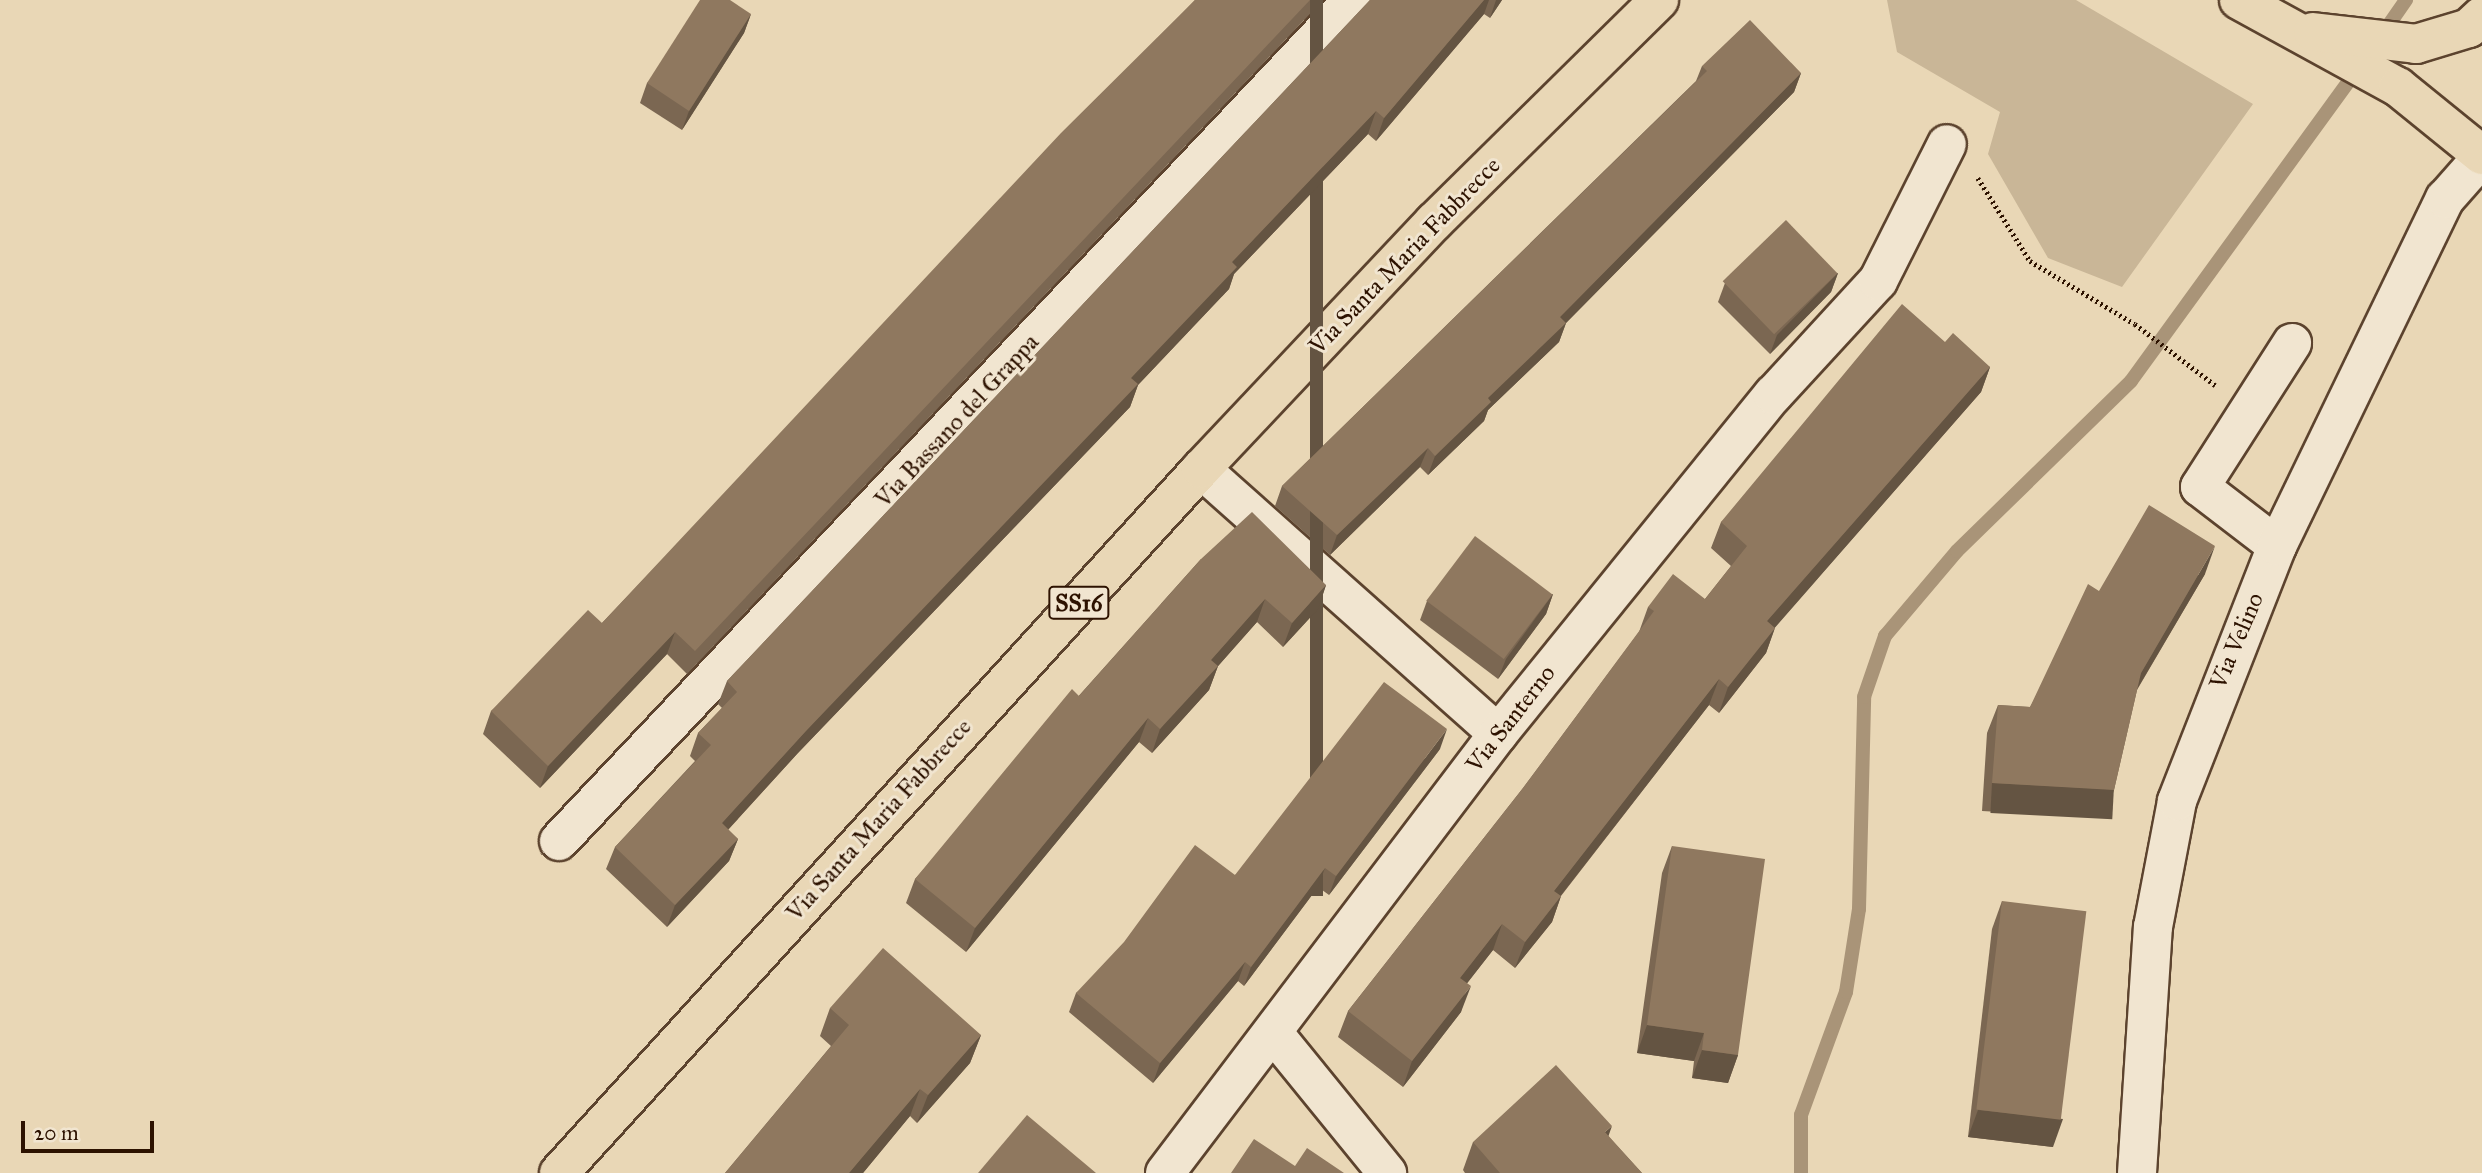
<!DOCTYPE html>
<html>
<head>
<meta charset="utf-8">
<style>
  body { margin:0 }
  #map { position:relative; width:2482px; height:1173px; overflow:hidden; background:#e9d7b6; font-family:"IM FELL Great Primer",serif }
  div>[style] { position:absolute }
  .green>* { inset:0; background:#c9b697 }
  .stream>* { height:14px; margin:-7px; padding:0 7px; transform-origin:7px; border-radius:7px; background:#a99478 }
  .path>* { height:4.5px; margin-top:-2.25px; transform-origin:0; background:repeating-linear-gradient(90deg,#2d1200 0 2px,transparent 0 5.5px) }
  .roads { filter:drop-shadow(2px 0 #5c432e) drop-shadow(-2px 0 #5c432e) drop-shadow(0 2px #5c432e) drop-shadow(0 -2px #5c432e) }
  .minor>* { height:38px; margin:-19px; padding:0 19px; transform-origin:19px; border-radius:19px; background:#f1e5d0 }
  .major>* { height:38px; margin:-19px; padding:0 19px; transform-origin:19px; border-radius:19px; background:#e9d7b6 }
  .wall>* { inset:0; background:#7b6752 }
  .shaded-wall>* { inset:0; background:#645442; transform-origin:0 0 }
  .building>* { inset:0; background:#8f785f; transform-origin:0 0 }
  span { translate:-50% -50%; white-space:nowrap; text-align:center; line-height:1.15; -webkit-text-stroke:6px #f1e5d0; paint-order:stroke }
  .shield-label span { padding:2px 5px; background:#f1e5d0; border:2px solid; border-radius:5px; -webkit-text-stroke-width:0 }
  .shield-label { font-size:23px; color:#2d1200; font-weight:700 }
  .street-label { font-size:24px; color:#2d1200 }
  .scale { position:absolute; left:21px; top:1121px; width:133px; height:32px; box-sizing:border-box; border:4px solid #2d1200; border-top:0; padding-left:9px; font-size:21px; line-height:24px; white-space:nowrap; color:#2d1200; -webkit-text-stroke:5px #f1e5d0; paint-order:stroke }
</style>
</head>
<body>
<div id="map">
  <div class="green">
    <i style="clip-path:polygon(1887px 0,2076px 0,2253px 104px,2122px 287px,2048px 258px,1988px 154px,2000px 112px,1897px 52px)"></i>
  </div>
  <div class="stream">
    <i style="left:2381px;top:36px;width:44px;rotate:-55.2deg"></i>
    <i style="left:1801px;top:1173px;width:58px;rotate:-90deg"></i>
    <i style="left:1801px;top:1115px;width:131px;rotate:-69.9deg"></i>
    <i style="left:1846px;top:992px;width:84px;rotate:-81.1deg"></i>
    <i style="left:1859px;top:909px;width:212px;rotate:-88.6deg"></i>
    <i style="left:1864px;top:697px;width:65px;rotate:-71deg"></i>
    <i style="left:1885px;top:636px;width:111px;rotate:-49.7deg"></i>
    <i style="left:1957px;top:551px;width:243px;rotate:-44.3deg"></i>
    <i style="left:2131px;top:381px;width:388px;rotate:-54deg"></i>
  </div>
  <div class="path">
    <i style="left:1978px;top:178px;width:98px;rotate:57.9deg"></i>
    <i style="left:2030px;top:261px;width:122px;rotate:31deg"></i>
    <i style="left:2135px;top:324px;width:101px;rotate:37.3deg"></i>
  </div>
  <div class="roads">
    <div class="minor">
      <i style="left:1201px;top:469px;width:398px;rotate:41.7deg"></i>
      <i style="left:2277px;top:546px;width:97px;rotate:-142.5deg"></i>
      <i style="left:2200px;top:487px;width:171px;rotate:-57.4deg"></i>
      <i style="left:559px;top:841px;width:1157px;rotate:-46.65deg"></i>
      <i style="left:1275px;top:1035px;width:178px;rotate:50.9deg"></i>
      <i style="left:1165px;top:1173px;width:551px;rotate:-52.82deg"></i>
      <i style="left:1498px;top:734px;width:437px;rotate:-51deg"></i>
      <i style="left:1773px;top:395px;width:155px;rotate:-47.4deg"></i>
      <i style="left:1878px;top:281px;width:153px;rotate:-63.3deg"></i>
      <i style="left:2137px;top:1173px;width:247px;rotate:-86.3deg"></i>
      <i style="left:2153px;top:927px;width:128px;rotate:-79.2deg"></i>
      <i style="left:2177px;top:801px;width:274px;rotate:-68.6deg"></i>
      <i style="left:2277px;top:546px;width:386px;rotate:-64.2deg"></i>
      <i style="left:2445px;top:199px;width:56px;rotate:-48.6deg"></i>
    </div>
    <div class="major">
      <i style="left:2239px;top:0;width:181px;rotate:28.7deg"></i>
      <i style="left:2398px;top:87px;width:108px;rotate:39deg"></i>
      <i style="left:2313px;top:32px;width:104px;rotate:6.6deg"></i>
      <i style="left:2416px;top:44px;width:55px;rotate:-16.8deg"></i>
      <i style="left:2469px;top:28px;width:18px;rotate:-43deg"></i>
      <i style="left:559px;top:1173px;width:953px;rotate:-47.64deg"></i>
      <i style="left:1201px;top:469px;width:340px;rotate:-46.7deg"></i>
      <i style="left:1434px;top:222px;width:316px;rotate:-44.6deg"></i>
    </div>
  </div>
  <div class="wall">
    <i style="clip-path:polygon(1195px 0,1323px 0,687px 674px,667px 654px,540px 788px,483px 734px,491px 711px,602px 623px)"></i>
    <i style="clip-path:polygon(1370px 0,1502px 0,1490px 18px,1484px 14px,1376px 141px,1368px 134px,1234px 274px,1229px 289px,1138px 385px,1130px 407px,797px 754px,728px 830px,738px 839px,729px 861px,667px 927px,606px 869px,615px 847px,695px 761px,690px 756px,698px 733px,722px 708px,718px 704px,727px 681px)"></i>
    <i style="clip-path:polygon(751px 14px,744px 33px,682px 130px,640px 103px,647px 83px)"></i>
    <i style="clip-path:polygon(1702px 66px,1801px 73px,1794px 92px,1566px 323px,1559px 342px,1488px 410px,1484px 421px,1428px 475px,1420px 467px,1330px 555px,1275px 506px,1282px 486px,1696px 81px)"></i>
    <i style="clip-path:polygon(1838px 273px,1831px 292px,1770px 354px,1718px 302px,1725px 283px)"></i>
    <i style="clip-path:polygon(1945px 342px,1990px 367px,1981px 392px,1775px 627px,1766px 653px,1719px 713px,1709px 705px,1561px 896px,1552px 922px,1515px 968px,1493px 950px,1467px 983px,1461px 1012px,1403px 1087px,1338px 1037px,1348px 1011px,1523px 788px,1639px 632px,1648px 607px,1705px 599px,1731px 566px,1711px 548px,1721px 522px)"></i>
    <i style="clip-path:polygon(1201px 559px,1326px 585px,1318px 609px,1283px 647px,1257px 622px,1218px 666px,1209px 690px,1152px 753px,1139px 742px,966px 952px,906px 903px,915px 879px)"></i>
    <i style="clip-path:polygon(2205px 574px,2137px 690px,2114px 790px,2104px 818px,1982px 811px,1987px 733px,1998px 705px,2030px 707px,2099px 591px)"></i>
    <i style="clip-path:polygon(1553px 594px,1546px 614px,1498px 679px,1420px 620px,1427px 601px)"></i>
    <i style="clip-path:polygon(1440px 749px,1329px 895px,1318px 887px,1244px 986px,1238px 981px,1153px 1083px,1069px 1012px,1076px 993px,1235px 875px)"></i>
    <i style="clip-path:polygon(1672px 846px,1738px 1055px,1728px 1083px,1692px 1078px,1694px 1061px,1637px 1053px,1662px 873px)"></i>
    <i style="clip-path:polygon(2002px 901px,2053px 1147px,1968px 1137px,1992px 929px)"></i>
    <i style="clip-path:polygon(830px 1008px,981px 1035px,970px 1063px,917px 1123px,910px 1116px,863px 1173px,725px 1173px,831px 1046px,820px 1036px)"></i>
    <i style="clip-path:polygon(1608px 1136px,1642px 1173px,1465px 1173px,1463px 1170px,1473px 1142px)"></i>
  </div>
  <div class="shaded-wall">
    <i style="left:1310px;top:0;width:13px;height:896px"></i>
    <i style="clip-path:polygon(1484px 0,1489px 0,1484px 14px,1376px 141px,1384px 118px)"></i>
    <i style="clip-path:polygon(1496px 0,1502px 0,1490px 18px)"></i>
    <i style="clip-path:polygon(751px 14px,744px 33px,682px 130px,689px 111px)"></i>
    <i style="clip-path:polygon(1801px 73px,1794px 92px,1566px 323px,1559px 342px,1488px 410px,1484px 421px,1428px 475px,1435px 456px,1560px 317px)"></i>
    <i style="clip-path:polygon(1376px 111px,1368px 134px,1234px 274px,1229px 289px,1138px 385px,1130px 407px,797px 754px,713px 846px,722px 823px,805px 732px,1131px 378px,1232px 262px)"></i>
    <i style="clip-path:polygon(1838px 273px,1831px 292px,1770px 354px,1777px 335px)"></i>
    <i style="clip-path:polygon(1990px 367px,1981px 392px,1758px 647px,1767px 621px)"></i>
    <i style="clip-path:polygon(1428px 448px,1420px 467px,1330px 555px,1337px 535px)"></i>
    <i style="clip-path:polygon(2215px 546px,2205px 574px,2130px 701px,2141px 673px)"></i>
    <i style="clip-path:polygon(1326px 585px,1318px 609px,1283px 647px,1292px 623px)"></i>
    <i style="clip-path:polygon(1553px 594px,1546px 614px,1498px 679px,1506px 659px)"></i>
    <i style="clip-path:polygon(1265px 599px,1257px 622px,1204px 682px,1218px 666px,1209px 690px,1152px 753px,1160px 729px,1211px 660px)"></i>
    <i style="clip-path:polygon(1775px 628px,1766px 653px,1719px 713px,1728px 687px)"></i>
    <i style="clip-path:polygon(675px 632px,667px 654px,540px 788px,548px 766px)"></i>
    <i style="clip-path:polygon(1719px 679px,1709px 705px,1544px 917px,1554px 891px)"></i>
    <i style="clip-path:polygon(1148px 718px,1139px 742px,966px 952px,975px 928px)"></i>
    <i style="clip-path:polygon(1447px 729px,1440px 749px,1329px 895px,1336px 876px)"></i>
    <i style="left:1992px;top:783px;width:122px;height:30px;rotate:3deg"></i>
    <i style="clip-path:polygon(738px 839px,729px 861px,667px 927px,675px 905px)"></i>
    <i style="clip-path:polygon(1325px 868px,1318px 887px,1244px 986px,1251px 967px)"></i>
    <i style="clip-path:polygon(1561px 896px,1552px 922px,1515px 968px,1525px 942px)"></i>
    <i style="clip-path:polygon(1502px 924px,1493px 950px,1451px 1004px,1460px 978px)"></i>
    <i style="clip-path:polygon(1245px 962px,1238px 981px,1153px 1083px,1160px 1063px)"></i>
    <i style="clip-path:polygon(1471px 986px,1461px 1012px,1403px 1087px,1412px 1061px)"></i>
    <i style="clip-path:polygon(1647px 1025px,1704px 1033px,1694px 1061px,1637px 1053px)"></i>
    <i style="clip-path:polygon(981px 1035px,970px 1063px,917px 1123px,928px 1095px)"></i>
    <i style="clip-path:polygon(1702px 1050px,1738px 1055px,1728px 1083px,1692px 1078px)"></i>
    <i style="clip-path:polygon(920px 1089px,910px 1116px,863px 1173px,849px 1173px)"></i>
    <i style="clip-path:polygon(1978px 1110px,2063px 1119px,2053px 1147px,1968px 1137px)"></i>
    <i style="clip-path:polygon(1612px 1126px,1602px 1154px,1605px 1132px)"></i>
  </div>
  <div class="building">
    <i style="clip-path:polygon(700px 0,730px 0,751px 14px,689px 111px,647px 83px)"></i>
    <i style="clip-path:polygon(1195px 0,1310px 0,695px 651px,675px 632px,548px 766px,491px 711px,588px 610px,602px 623px,1061px 133px)"></i>
    <i style="clip-path:polygon(1370px 0,1484px 0,1384px 118px,1376px 111px,1232px 262px,1237px 267px,1131px 378px,1138px 384px,805px 732px,722px 823px,738px 839px,675px 905px,615px 847px,711px 745px,698px 733px,737px 692px,727px 681px)"></i>
    <i style="clip-path:polygon(1750px 20px,1801px 73px,1560px 317px,1566px 323px,1488px 398px,1491px 402px,1435px 456px,1428px 448px,1337px 535px,1282px 486px,1707px 71px,1702px 66px)"></i>
    <i style="left:1786px;top:220px;width:74px;height:88px;rotate:46deg"></i>
    <i style="clip-path:polygon(1902px 304px,1945px 342px,1953px 333px,1990px 367px,1767px 621px,1775px 628px,1728px 687px,1719px 679px,1554px 891px,1561px 896px,1525px 942px,1502px 924px,1460px 978px,1471px 986px,1412px 1061px,1348px 1011px,1523px 788px,1654px 611px,1648px 607px,1673px 574px,1705px 599px,1747px 546px,1721px 522px)"></i>
    <i style="clip-path:polygon(2149px 505px,2215px 546px,2141px 673px,2114px 790px,1992px 783px,1998px 705px,2030px 707px,2088px 584px,2099px 591px)"></i>
    <i style="clip-path:polygon(1252px 512px,1326px 585px,1292px 623px,1265px 599px,1211px 660px,1218px 666px,1160px 729px,1148px 718px,975px 928px,915px 879px,1072px 689px,1079px 696px,1201px 559px)"></i>
    <i style="left:1475px;top:536px;width:97px;height:81px;rotate:37deg"></i>
    <i style="clip-path:polygon(1384px 682px,1447px 729px,1336px 876px,1325px 868px,1251px 967px,1245px 962px,1160px 1063px,1076px 993px,1124px 942px,1195px 845px,1235px 875px)"></i>
    <i style="clip-path:polygon(1672px 846px,1765px 859px,1738px 1055px,1702px 1050px,1704px 1033px,1647px 1025px)"></i>
    <i style="left:2002px;top:901px;width:85px;height:210px;rotate:7deg"></i>
    <i style="clip-path:polygon(883px 948px,981px 1035px,928px 1095px,920px 1089px,849px 1173px,725px 1173px,849px 1025px,830px 1008px)"></i>
    <i style="clip-path:polygon(1556px 1065px,1612px 1126px,1605px 1132px,1642px 1173px,1500px 1173px,1473px 1142px)"></i>
    <i style="clip-path:polygon(1027px 1115px,1096px 1173px,978px 1173px)"></i>
    <i style="clip-path:polygon(1254px 1139px,1295px 1166px,1307px 1148px,1344px 1173px,1231px 1173px)"></i>
  </div>
  <div class="shield-label">
    <span style="left:1079px;top:603px">SS16</span>
  </div>
  <div class="street-label">
    <span style="left:1405px;top:256px;rotate:-46deg">Via Santa Maria Fabbrecce</span>
    <span style="left:957px;top:421px;rotate:-47deg">Via Bassano del Grappa</span>
    <span style="left:2237px;top:641px;rotate:-67deg">Via Velino</span>
    <span style="left:1511px;top:719px;rotate:-52deg">Via Santerno</span>
    <span style="left:879px;top:820px;rotate:-48deg">Via Santa Maria Fabbrecce</span>
  </div>
  <div class="scale">20 m</div>
</div>
</body>
</html>
